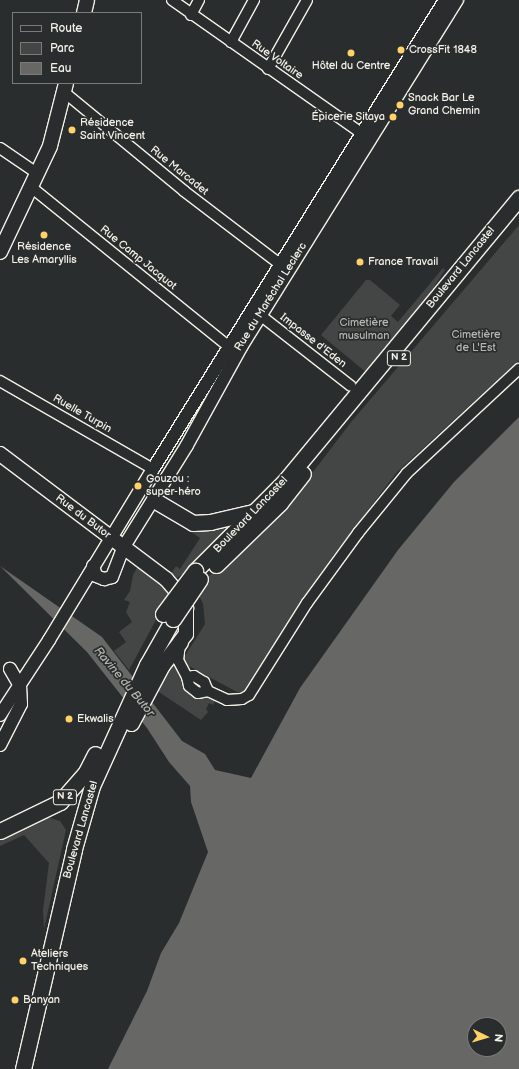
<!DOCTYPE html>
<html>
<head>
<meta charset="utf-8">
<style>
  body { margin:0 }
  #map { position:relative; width:519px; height:1069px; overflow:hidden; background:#2a2d2e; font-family:"Balsamiq Sans",sans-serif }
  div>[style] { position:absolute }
  .green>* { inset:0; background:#444645 }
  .water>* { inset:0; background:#676866 }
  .roads { filter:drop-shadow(1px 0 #f4f1e8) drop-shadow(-1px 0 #f4f1e8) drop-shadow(0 1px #f4f1e8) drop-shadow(0 -1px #f4f1e8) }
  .minor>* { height:10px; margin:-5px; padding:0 5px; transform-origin:5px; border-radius:5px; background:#2a2d2e }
  .tertiary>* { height:12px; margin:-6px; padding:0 6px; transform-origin:6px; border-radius:6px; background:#2a2d2e }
  .secondary>* { height:14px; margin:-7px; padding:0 7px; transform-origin:7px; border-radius:7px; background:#2a2d2e }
  .primary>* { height:15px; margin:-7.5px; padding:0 7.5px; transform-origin:7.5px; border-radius:7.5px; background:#2a2d2e }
  .bridges { filter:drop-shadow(1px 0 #f4f1e8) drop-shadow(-1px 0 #f4f1e8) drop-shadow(0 1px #f4f1e8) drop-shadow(0 -1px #f4f1e8) }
  .primary-bridge>* { height:15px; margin:-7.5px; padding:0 7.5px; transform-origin:7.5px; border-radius:7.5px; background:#2a2d2e }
  .dots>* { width:11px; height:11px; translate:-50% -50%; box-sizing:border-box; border:2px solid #2a2d2e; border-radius:50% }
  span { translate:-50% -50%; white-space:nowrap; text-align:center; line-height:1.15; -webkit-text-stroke:3.5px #2a2d2e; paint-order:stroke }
  .shield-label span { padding:1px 3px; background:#2a2d2e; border:1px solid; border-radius:3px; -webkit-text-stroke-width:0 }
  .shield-label { font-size:10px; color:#f4f1e8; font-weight:700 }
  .poi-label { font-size:11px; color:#f4f1e8 }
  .left { translate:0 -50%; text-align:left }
  .right { translate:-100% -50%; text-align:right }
  .street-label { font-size:11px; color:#f4f1e8 }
  .park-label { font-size:11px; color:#b6b5af }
  .water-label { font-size:12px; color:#b5b3ae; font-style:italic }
  .legend { position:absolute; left:12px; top:12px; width:130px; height:72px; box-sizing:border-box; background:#2a2d2e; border:1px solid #7b7b78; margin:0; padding:5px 7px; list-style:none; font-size:12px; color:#f4f1e8 }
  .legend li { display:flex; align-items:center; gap:8px; height:20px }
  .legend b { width:20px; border:1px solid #7b7b78 }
  .north { position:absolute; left:467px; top:1017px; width:40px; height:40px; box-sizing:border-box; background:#2a2d2e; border:1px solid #7b7b78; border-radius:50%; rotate:95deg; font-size:11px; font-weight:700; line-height:16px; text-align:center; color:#f4f1e8 }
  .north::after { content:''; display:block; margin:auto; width:14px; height:18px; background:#ffd166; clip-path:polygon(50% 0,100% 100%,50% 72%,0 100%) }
</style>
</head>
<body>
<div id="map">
  <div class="green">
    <i style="clip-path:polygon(519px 225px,519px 360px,397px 472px,333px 556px,245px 690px,239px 693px,181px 662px,205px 624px,203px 604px,197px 591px,207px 578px,289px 497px,311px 471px,313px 472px,352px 421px)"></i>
    <i style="clip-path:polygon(443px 268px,445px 270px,411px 322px,367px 373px,321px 335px,366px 280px,370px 280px,400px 305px,391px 316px,398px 322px)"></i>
    <i style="clip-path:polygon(165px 513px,184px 524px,240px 518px,192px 567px,177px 578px,171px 574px,176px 566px,180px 569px,200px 538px)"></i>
    <i style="clip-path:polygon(138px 566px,144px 568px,171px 592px,129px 670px,114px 651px,126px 642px,119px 632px,132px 622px,126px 612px,130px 602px,124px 600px,130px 591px,133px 575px)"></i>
    <i style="clip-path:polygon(172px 659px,183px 677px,215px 701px,213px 705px,209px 703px,206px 709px,208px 712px,201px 720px,153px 688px)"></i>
    <i style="clip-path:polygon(47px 817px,60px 821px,66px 830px,44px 929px,43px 910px,49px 863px,24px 835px,0 846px,0 838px)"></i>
  </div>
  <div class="water">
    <i style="clip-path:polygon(evenodd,519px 417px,519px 1069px,108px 1069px,147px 991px,161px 953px,179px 923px,208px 852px,191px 802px,190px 786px,169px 762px,147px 728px,87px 652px,0 566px,102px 637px,182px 741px,205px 754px,215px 770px,251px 778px,300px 688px,398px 550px,454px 482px,519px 417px,475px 1025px,499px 1025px,499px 1049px,475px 1049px,475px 1025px)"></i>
  </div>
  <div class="roads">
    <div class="minor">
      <i style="left:172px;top:0;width:238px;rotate:35.1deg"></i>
      <i style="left:191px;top:15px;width:17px;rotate:-62deg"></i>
      <i style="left:231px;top:42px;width:48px;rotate:-61.3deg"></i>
      <i style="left:268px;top:69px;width:79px;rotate:-60.5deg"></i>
      <i style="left:64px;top:92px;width:156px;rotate:39.5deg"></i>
      <i style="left:184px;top:191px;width:122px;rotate:37.3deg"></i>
      <i style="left:0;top:148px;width:46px;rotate:34.4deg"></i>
      <i style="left:31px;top:187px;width:255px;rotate:38.9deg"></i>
      <i style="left:260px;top:315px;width:115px;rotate:38deg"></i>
      <i style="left:0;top:381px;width:177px;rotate:29.9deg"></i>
      <i style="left:180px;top:644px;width:16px;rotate:97deg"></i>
      <i style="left:178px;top:660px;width:19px;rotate:62deg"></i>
      <i style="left:187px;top:677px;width:7px;rotate:-8deg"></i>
      <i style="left:194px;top:676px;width:12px;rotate:31deg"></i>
      <i style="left:204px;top:682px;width:10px;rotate:66deg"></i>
      <i style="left:208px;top:691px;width:21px;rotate:25deg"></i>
      <i style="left:227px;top:700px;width:15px;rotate:-4deg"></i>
      <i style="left:242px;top:699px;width:8px;rotate:-30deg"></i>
      <i style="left:249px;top:695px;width:109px;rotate:-57.8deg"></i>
      <i style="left:307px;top:603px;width:87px;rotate:-53.9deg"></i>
      <i style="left:358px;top:533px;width:77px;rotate:-50.8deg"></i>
      <i style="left:407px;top:473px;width:153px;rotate:-42.9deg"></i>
      <i style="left:187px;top:677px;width:9px;rotate:77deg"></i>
      <i style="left:189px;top:686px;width:11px;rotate:38deg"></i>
      <i style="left:198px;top:693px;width:10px;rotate:-11deg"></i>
    </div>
    <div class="tertiary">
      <i style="left:93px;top:566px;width:10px;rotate:73deg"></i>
      <i style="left:96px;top:576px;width:9px;rotate:21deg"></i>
      <i style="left:104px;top:579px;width:8px;rotate:-14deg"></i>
      <i style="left:112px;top:577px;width:31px;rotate:-69deg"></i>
      <i style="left:123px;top:548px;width:121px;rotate:-58.1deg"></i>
      <i style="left:187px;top:445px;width:112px;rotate:-61.1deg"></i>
      <i style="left:241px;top:347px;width:409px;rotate:-58.1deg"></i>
      <i style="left:0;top:715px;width:90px;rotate:-56.8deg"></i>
      <i style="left:49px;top:640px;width:200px;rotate:-58.7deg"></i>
      <i style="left:153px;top:469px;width:552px;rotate:-58.09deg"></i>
      <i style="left:0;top:745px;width:46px;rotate:-62.9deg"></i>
      <i style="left:21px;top:704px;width:18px;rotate:-93deg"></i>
      <i style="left:20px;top:686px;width:20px;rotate:-120deg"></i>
    </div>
    <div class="secondary">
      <i style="left:84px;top:13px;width:13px;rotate:-77deg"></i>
      <i style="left:0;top:252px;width:117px;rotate:-64.7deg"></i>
      <i style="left:50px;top:146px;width:65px;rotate:-75.7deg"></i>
      <i style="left:0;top:454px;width:208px;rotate:37deg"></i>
      <i style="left:166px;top:579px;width:20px;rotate:49deg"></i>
      <i style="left:179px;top:594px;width:16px;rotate:63deg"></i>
      <i style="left:186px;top:608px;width:26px;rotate:90deg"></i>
      <i style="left:186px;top:634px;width:10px;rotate:127deg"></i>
    </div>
    <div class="primary">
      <i style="left:154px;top:500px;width:45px;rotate:30.5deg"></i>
      <i style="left:193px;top:523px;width:17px;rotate:-3deg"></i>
      <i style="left:210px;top:522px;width:44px;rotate:-13.1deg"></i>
      <i style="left:216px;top:565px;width:89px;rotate:-44.1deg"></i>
      <i style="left:280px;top:503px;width:37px;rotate:-52deg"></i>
      <i style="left:195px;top:571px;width:126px;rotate:-45deg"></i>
      <i style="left:284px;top:482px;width:369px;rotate:-50.4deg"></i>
      <i style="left:131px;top:723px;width:66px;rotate:-61.9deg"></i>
      <i style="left:162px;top:665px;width:29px;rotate:-52deg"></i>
      <i style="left:0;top:831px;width:67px;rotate:-25.8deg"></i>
      <i style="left:60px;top:802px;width:40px;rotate:-49deg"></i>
      <i style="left:86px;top:772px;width:20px;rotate:-63deg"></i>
      <i style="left:23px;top:1069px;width:226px;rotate:-76.9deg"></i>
      <i style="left:74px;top:849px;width:66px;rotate:-74.1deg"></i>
      <i style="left:92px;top:786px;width:133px;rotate:-65.6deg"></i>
      <i style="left:147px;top:665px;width:53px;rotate:-60.5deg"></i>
    </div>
  </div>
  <div class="bridges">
    <div class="primary-bridge">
      <i style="left:163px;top:614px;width:54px;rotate:-53.3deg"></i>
      <i style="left:173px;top:619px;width:48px;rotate:-56deg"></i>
    </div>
  </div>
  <div class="dots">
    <i style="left:401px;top:50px;background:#ffd166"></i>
    <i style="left:351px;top:53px;background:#ffd166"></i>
    <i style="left:400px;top:105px;background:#ffd166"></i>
    <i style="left:393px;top:117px;background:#ffd166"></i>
    <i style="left:72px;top:130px;background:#ffd166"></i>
    <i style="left:44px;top:235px;background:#ffd166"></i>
    <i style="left:360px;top:262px;background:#ffd166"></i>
    <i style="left:138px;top:486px;background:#ffd166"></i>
    <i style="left:69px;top:719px;background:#ffd166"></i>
    <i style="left:23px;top:961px;background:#ffd166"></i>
    <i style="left:15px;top:1000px;background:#ffd166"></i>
  </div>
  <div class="shield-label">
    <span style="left:399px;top:358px">N 2</span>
    <span style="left:65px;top:797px">N 2</span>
  </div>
  <div class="poi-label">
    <span class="left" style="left:409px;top:50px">CrossFit 1848</span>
    <span style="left:351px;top:66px">Hôtel du Centre</span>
    <span class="left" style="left:408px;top:105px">Snack Bar Le<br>Grand Chemin</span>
    <span class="right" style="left:385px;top:117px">Épicerie Sitaya</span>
    <span class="left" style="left:80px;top:130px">Résidence<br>Saint Vincent</span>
    <span style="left:44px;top:254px">Résidence<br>Les Amaryllis</span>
    <span class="left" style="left:368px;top:262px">France Travail</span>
    <span class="left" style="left:146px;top:486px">Gouzou :<br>super-héro</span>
    <span class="left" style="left:77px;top:719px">Ekwalis</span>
    <span class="left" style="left:31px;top:961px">Ateliers<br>Techniques</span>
    <span class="left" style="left:23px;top:1000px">Banyan</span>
  </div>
  <div class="street-label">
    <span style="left:277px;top:60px;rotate:35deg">Rue Voltaire</span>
    <span style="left:179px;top:171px;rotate:39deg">Rue Marcadet</span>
    <span style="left:138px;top:258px;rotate:39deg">Rue Camp Jacquot</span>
    <span style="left:461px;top:268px;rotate:-51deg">Boulevard Lancastel</span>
    <span style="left:271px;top:297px;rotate:-58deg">Rue du Maréchal Leclerc</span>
    <span style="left:313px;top:341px;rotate:38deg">Impasse d'Eden</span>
    <span style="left:82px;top:414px;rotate:30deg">Ruelle Turpin</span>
    <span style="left:251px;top:515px;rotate:-46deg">Boulevard Lancastel</span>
    <span style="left:83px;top:517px;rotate:37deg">Rue du Butor</span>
    <span style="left:81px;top:830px;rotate:-74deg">Boulevard Lancastel</span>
  </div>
  <div class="park-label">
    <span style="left:364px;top:330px">Cimetière<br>musulman</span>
    <span style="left:476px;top:342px">Cimetière<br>de L'Est</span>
  </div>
  <div class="water-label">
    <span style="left:124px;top:682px;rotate:50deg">Ravine du Butor</span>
  </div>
  <ul class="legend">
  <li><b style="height:5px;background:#2a2d2e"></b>Route</li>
  <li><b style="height:11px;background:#444645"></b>Parc</li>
  <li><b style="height:11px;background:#676866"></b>Eau</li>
  </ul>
  <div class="north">N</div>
</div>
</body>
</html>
